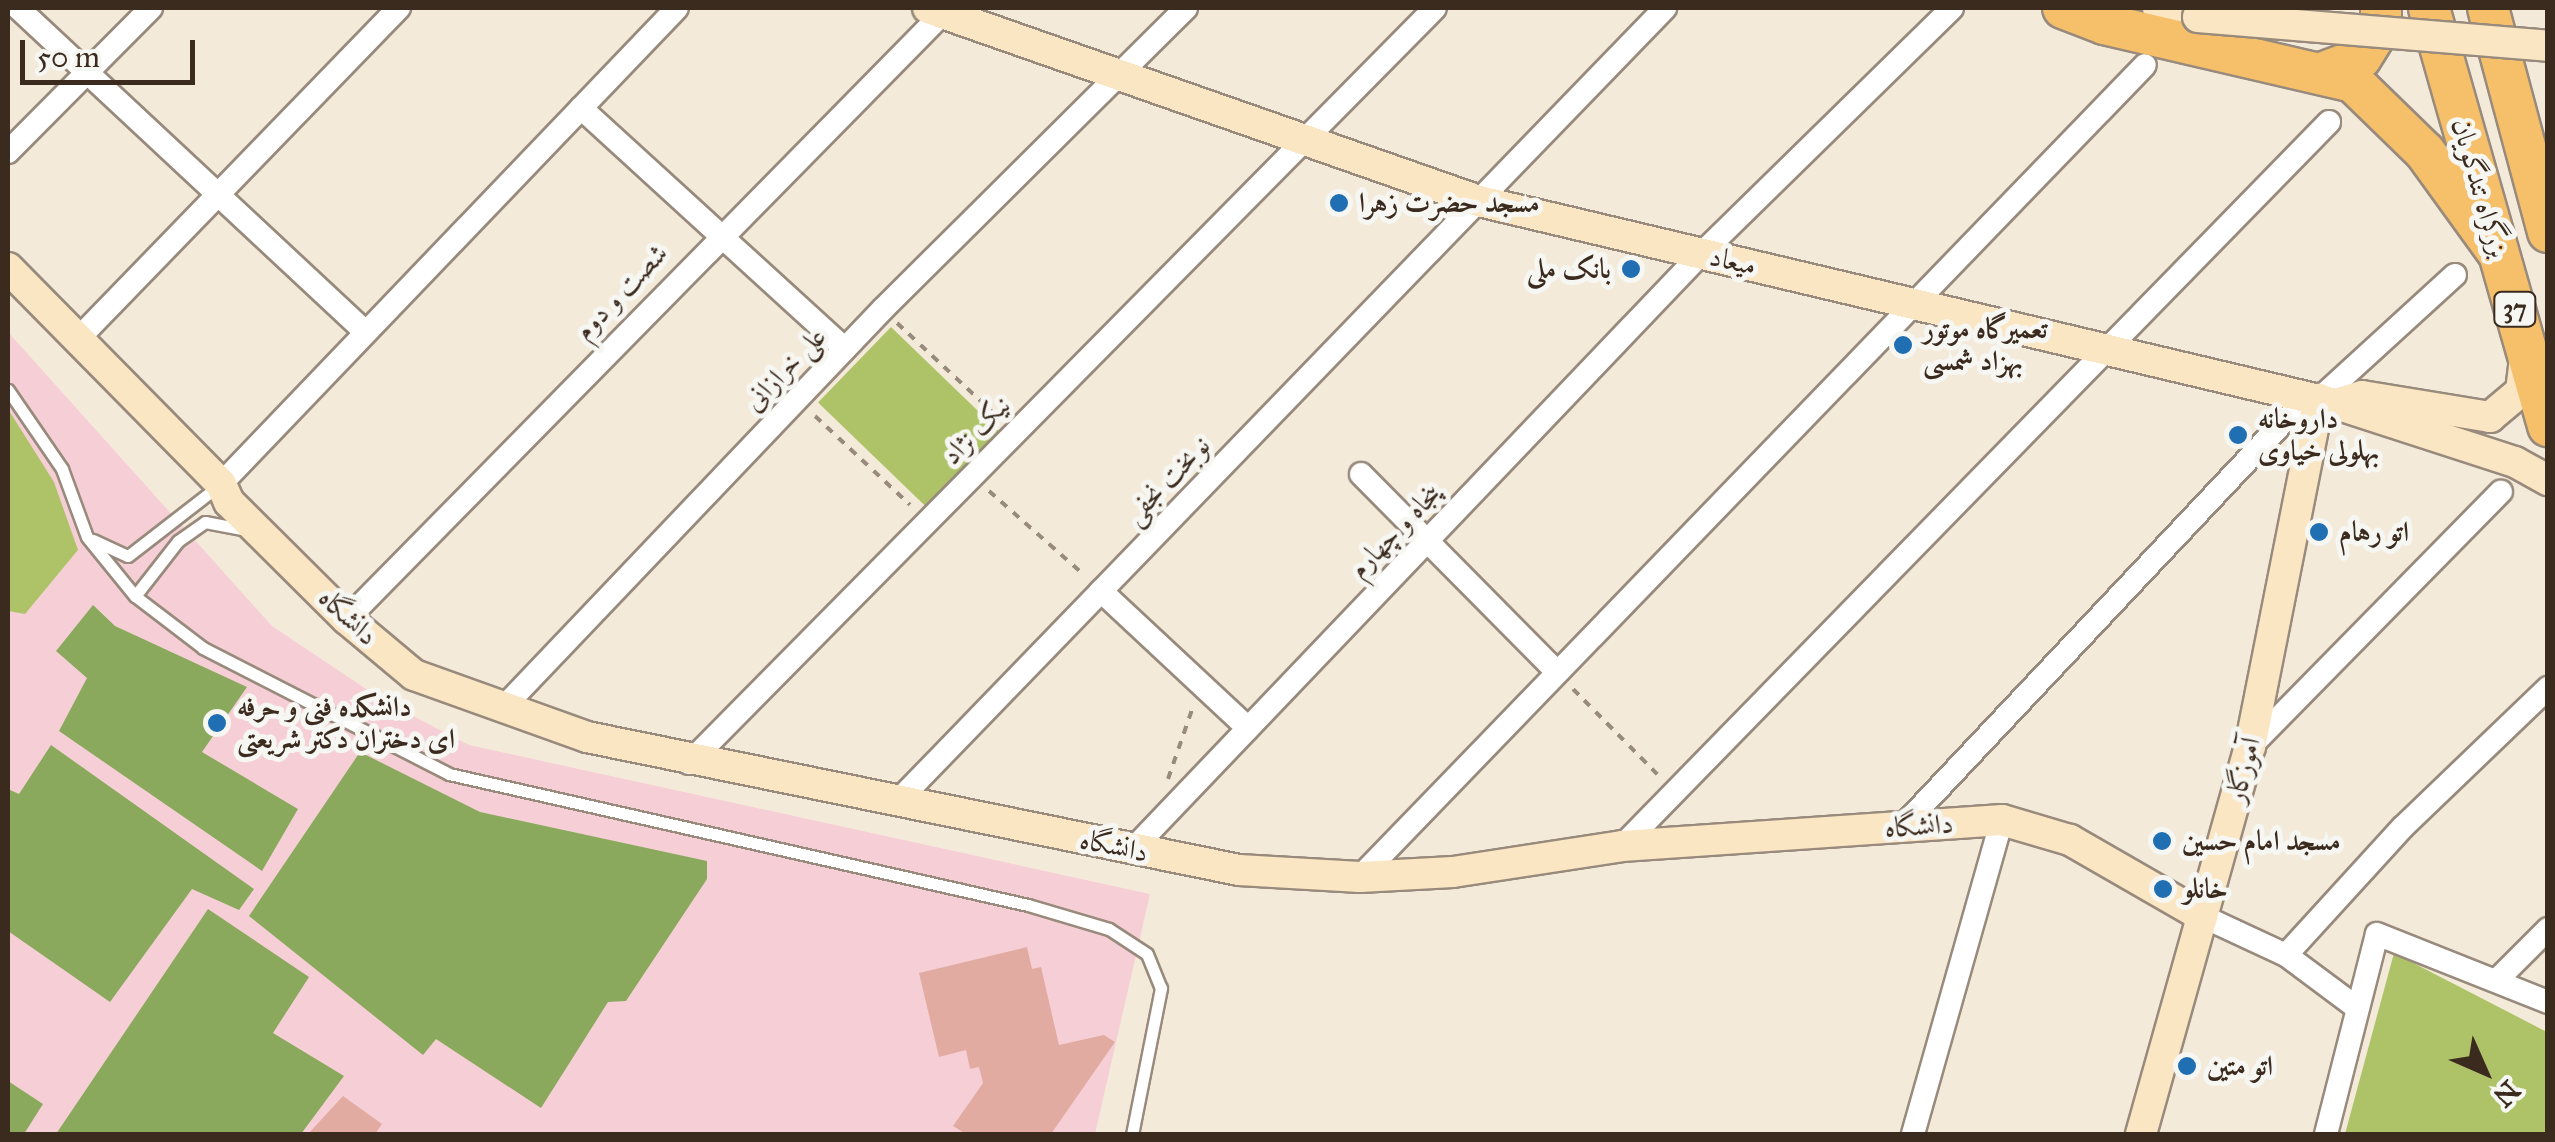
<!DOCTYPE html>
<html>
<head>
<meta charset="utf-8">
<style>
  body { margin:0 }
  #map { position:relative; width:2555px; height:1142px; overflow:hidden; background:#f4eada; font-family:"IM FELL Great Primer",Amiri,serif }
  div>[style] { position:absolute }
  .built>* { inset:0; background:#f6cfd6 }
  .green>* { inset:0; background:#aec367; transform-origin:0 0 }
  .forest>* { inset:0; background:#8aa95c }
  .building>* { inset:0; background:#e2aba1 }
  .path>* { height:4px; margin-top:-2px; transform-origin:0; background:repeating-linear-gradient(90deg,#988a7c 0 8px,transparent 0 16px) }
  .roads { filter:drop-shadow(2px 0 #988a7c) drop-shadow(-2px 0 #988a7c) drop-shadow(0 2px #988a7c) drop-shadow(0 -2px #988a7c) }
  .lane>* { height:11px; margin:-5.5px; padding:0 5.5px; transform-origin:5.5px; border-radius:5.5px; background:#fff }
  .street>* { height:22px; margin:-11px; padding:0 11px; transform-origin:11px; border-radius:11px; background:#fff }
  .secondary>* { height:30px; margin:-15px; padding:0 15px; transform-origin:15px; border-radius:15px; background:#fbe6c4 }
  .highway>* { height:40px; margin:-20px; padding:0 20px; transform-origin:20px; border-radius:20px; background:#f6c06b }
  .bridges { filter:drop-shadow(2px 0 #988a7c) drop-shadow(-2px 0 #988a7c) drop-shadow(0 2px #988a7c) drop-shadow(0 -2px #988a7c) }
  .secondary-bridge>* { height:30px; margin:-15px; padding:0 15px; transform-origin:15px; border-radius:15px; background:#fbe6c4 }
  .dots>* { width:28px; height:28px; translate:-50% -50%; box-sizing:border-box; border:5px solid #f6f6f2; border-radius:50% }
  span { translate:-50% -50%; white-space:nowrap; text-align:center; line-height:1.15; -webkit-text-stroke:10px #f6f6f2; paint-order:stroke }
  .shield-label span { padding:2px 8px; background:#f6f6f2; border:2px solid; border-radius:8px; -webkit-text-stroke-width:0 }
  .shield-label { font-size:25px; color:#3b2a1e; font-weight:700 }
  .street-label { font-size:28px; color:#3b2a1e }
  .poi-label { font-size:28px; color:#3b2a1e; font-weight:700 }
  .left { translate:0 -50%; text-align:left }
  .right { translate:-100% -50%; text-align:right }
  .frame { position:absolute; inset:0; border:10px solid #3b2a1e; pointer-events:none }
  .north { position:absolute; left:2435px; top:1022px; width:100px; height:100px; -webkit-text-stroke:8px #f6f6f2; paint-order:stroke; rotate:135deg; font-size:28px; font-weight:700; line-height:40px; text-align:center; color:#3b2a1e }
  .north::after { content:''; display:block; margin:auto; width:35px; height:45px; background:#3b2a1e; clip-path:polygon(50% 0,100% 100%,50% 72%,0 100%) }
  .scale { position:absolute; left:20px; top:40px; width:175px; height:45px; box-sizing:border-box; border:5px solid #3b2a1e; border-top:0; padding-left:12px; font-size:30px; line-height:35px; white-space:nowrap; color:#3b2a1e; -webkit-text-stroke:8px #f6f6f2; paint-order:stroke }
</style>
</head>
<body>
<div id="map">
  <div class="built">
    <i style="clip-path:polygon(8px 332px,272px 626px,384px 701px,469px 745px,1150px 894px,1095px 1134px,8px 1134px)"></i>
  </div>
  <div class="green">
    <i style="left:891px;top:327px;width:152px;height:105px;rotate:44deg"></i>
    <i style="clip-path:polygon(8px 409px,54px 482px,78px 550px,25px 614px,8px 611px)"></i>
    <i style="clip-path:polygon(2394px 953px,2547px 1032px,2547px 1134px,2345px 1134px)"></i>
  </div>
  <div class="forest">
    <i style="clip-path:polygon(93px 605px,115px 626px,247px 687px,202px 752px,298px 809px,262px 871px,59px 731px,87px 678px,56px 651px)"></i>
    <i style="clip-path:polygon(51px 745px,254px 889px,239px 910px,192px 889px,110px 1002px,8px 931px,8px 789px,19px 794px)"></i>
    <i style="clip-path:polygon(360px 752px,480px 812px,707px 861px,707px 879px,626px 1001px,608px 1002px,541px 1108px,436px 1039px,423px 1055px,249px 916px)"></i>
    <i style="clip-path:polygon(208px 909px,309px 977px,273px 1033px,344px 1076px,301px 1134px,56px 1134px)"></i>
    <i style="clip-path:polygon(8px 1081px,43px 1104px,24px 1134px,8px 1134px)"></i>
  </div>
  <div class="building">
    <i style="clip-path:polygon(1027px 947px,1032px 969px,1041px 967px,1059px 1045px,1104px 1035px,1115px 1042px,1051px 1134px,966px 1134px,953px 1126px,983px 1083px,979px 1067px,970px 1069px,966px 1050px,939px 1057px,919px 973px)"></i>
    <i style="clip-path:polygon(343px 1096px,382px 1124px,375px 1134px,308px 1134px)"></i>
  </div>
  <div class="path">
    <i style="left:897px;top:323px;width:141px;rotate:43deg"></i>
    <i style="left:815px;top:416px;width:130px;rotate:43.1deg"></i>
    <i style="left:989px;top:491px;width:125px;rotate:41.4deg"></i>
    <i style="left:1573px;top:689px;width:120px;rotate:45.3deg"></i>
    <i style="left:1168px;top:779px;width:76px;rotate:-70.9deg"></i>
  </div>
  <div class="roads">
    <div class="lane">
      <i style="left:8px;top:390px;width:96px;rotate:55.6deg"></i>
      <i style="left:62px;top:469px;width:72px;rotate:69.8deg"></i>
      <i style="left:87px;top:537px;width:76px;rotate:50.9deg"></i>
      <i style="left:135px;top:596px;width:86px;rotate:37.4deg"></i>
      <i style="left:203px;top:648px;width:276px;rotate:27.1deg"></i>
      <i style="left:449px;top:774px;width:594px;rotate:12.75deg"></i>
      <i style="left:1028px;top:905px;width:84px;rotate:16.5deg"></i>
      <i style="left:1109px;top:929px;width:45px;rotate:33.3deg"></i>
      <i style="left:1147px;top:954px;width:37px;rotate:68deg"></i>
      <i style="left:1161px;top:988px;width:149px;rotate:101.2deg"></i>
      <i style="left:93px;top:540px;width:38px;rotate:25deg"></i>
      <i style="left:128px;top:556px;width:113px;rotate:-37.8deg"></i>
      <i style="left:135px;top:596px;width:70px;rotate:-52deg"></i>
      <i style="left:178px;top:541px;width:33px;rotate:-35deg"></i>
      <i style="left:205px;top:522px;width:43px;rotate:10.8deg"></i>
    </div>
    <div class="street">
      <i style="left:18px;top:8px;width:475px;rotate:43deg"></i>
      <i style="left:581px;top:108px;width:357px;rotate:42.4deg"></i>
      <i style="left:8px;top:152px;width:203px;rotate:-45.2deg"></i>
      <i style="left:77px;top:340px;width:463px;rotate:-45.9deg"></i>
      <i style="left:1361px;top:474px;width:279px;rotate:45.3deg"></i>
      <i style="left:221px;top:484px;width:659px;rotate:-46.23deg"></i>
      <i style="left:1101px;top:591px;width:201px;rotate:43deg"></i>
      <i style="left:347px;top:619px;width:857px;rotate:-45.47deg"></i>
      <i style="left:501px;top:710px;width:554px;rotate:-46.39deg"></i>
      <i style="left:883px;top:309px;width:427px;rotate:-44.8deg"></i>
      <i style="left:2250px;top:747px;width:358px;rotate:-45.5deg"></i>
      <i style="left:689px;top:763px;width:1061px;rotate:-45.34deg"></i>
      <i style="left:897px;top:802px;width:1105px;rotate:-45.95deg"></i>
      <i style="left:1901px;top:828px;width:563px;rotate:-46.73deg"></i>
      <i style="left:2287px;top:418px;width:37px;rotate:-31deg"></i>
      <i style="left:2319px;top:399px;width:184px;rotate:-42.4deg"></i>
      <i style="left:1622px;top:846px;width:1012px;rotate:-45.68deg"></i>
      <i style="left:1132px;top:850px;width:825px;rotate:-46.33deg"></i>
      <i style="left:1702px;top:253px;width:350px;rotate:-44.4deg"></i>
      <i style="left:1360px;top:877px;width:1129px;rotate:-45.97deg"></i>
      <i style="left:2202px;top:916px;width:93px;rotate:24.9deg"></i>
      <i style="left:2286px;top:955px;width:89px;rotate:36.7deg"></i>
      <i style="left:2286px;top:955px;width:173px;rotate:-47.6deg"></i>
      <i style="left:2403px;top:827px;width:201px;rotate:-43.8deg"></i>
      <i style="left:2497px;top:980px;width:72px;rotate:-45deg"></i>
      <i style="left:1913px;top:1134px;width:326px;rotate:-74.2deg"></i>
      <i style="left:2326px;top:1134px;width:206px;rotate:-75.7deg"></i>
      <i style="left:2377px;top:934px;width:184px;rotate:21.7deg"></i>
    </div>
    <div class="secondary">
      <i style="left:928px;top:8px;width:584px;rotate:19.3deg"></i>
      <i style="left:1479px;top:201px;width:881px;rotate:13.33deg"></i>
      <i style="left:2336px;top:404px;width:188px;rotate:18deg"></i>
      <i style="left:2515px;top:462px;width:38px;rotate:29deg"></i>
      <i style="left:2158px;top:8px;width:41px;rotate:12.7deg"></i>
      <i style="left:8px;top:268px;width:303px;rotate:45.4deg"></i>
      <i style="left:221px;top:484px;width:20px;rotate:66deg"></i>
      <i style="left:229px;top:502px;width:166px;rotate:44.8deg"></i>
      <i style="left:347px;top:619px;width:87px;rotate:39.9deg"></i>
      <i style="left:414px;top:675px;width:184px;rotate:19.7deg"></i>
      <i style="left:587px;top:737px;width:665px;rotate:11.53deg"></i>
      <i style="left:1239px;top:870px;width:121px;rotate:3.3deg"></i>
      <i style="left:1360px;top:877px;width:93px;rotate:-3.1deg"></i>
      <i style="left:1453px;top:872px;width:171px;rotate:-8.7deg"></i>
      <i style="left:1622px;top:846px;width:381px;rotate:-3.9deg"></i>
      <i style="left:2002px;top:820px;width:71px;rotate:16.4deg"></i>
      <i style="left:2070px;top:840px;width:152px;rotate:29.9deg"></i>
      <i style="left:2339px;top:403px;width:24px;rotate:-17deg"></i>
      <i style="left:2362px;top:396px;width:130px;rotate:9.3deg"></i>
      <i style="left:2490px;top:417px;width:40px;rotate:-40deg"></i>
      <i style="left:2521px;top:391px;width:33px;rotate:-83deg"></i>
      <i style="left:2141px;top:1134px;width:402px;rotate:-74.3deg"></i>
      <i style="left:2250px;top:747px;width:355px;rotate:-78.8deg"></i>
    </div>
    <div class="highway">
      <i style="left:2063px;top:8px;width:44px;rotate:21.3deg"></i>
      <i style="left:2104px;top:24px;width:256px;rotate:13.1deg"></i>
      <i style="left:2353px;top:82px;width:100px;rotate:44.2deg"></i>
      <i style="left:2425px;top:152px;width:125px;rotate:54.1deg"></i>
      <i style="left:2429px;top:8px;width:435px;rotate:74.1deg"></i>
      <i style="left:2488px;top:8px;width:232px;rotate:75deg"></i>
      <i style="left:2327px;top:71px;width:36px;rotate:-21deg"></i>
      <i style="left:2361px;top:58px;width:38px;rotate:-58deg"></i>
      <i style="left:2381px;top:26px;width:18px;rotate:-90deg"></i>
    </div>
  </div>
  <div class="bridges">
    <div class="secondary-bridge">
      <i style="left:2198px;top:17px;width:351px;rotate:4.7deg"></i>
    </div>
  </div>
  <div class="dots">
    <i style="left:1339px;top:203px;background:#1f6fb2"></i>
    <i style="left:1631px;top:269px;background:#1f6fb2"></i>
    <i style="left:1903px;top:345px;background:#1f6fb2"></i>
    <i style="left:2238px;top:435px;background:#1f6fb2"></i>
    <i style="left:2319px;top:532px;background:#1f6fb2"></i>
    <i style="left:217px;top:723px;background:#1f6fb2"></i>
    <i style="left:2162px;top:841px;background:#1f6fb2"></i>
    <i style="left:2163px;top:889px;background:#1f6fb2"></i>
    <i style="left:2187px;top:1066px;background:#1f6fb2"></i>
  </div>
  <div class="shield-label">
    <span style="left:2515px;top:309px">37</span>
  </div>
  <div class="street-label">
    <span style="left:2480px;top:188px;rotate:74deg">بزرگراه تندگویان</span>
    <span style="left:1733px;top:261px;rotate:13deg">میعاد</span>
    <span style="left:621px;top:292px;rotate:-46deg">شصت و دوم</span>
    <span style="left:785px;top:369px;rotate:-46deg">علی خرازانی</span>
    <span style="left:976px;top:430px;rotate:-46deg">نیک نژاد</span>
    <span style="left:1167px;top:480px;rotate:-46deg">نوبخت نجفی</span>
    <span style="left:1395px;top:531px;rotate:-46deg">پنجاه و چهارم</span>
    <span style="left:348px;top:617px;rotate:43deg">دانشگاه</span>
    <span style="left:2243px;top:770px;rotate:-75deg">آموزگار</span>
    <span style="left:1919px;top:826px;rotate:-4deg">دانشگاه</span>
    <span style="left:1114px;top:846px;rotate:12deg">دانشگاه</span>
  </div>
  <div class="poi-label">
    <span class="left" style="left:1359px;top:203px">مسجد حضرت زهرا</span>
    <span class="right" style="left:1611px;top:269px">بانک ملی</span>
    <span class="left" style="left:1923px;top:345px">تعمیرگاه موتور<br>بهزاد شمسی</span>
    <span class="left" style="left:2258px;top:435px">داروخانه<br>بهلولی خیاوی</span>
    <span class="left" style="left:2339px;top:532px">اتو رهام</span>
    <span class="left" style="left:237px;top:723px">دانشکده فنی و حرفه<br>ای دختران دکتر شریعتی</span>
    <span class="left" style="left:2182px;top:841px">مسجد امام حسین</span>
    <span class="left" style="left:2183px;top:889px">خانلو</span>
    <span class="left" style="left:2207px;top:1066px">اتو متین</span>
  </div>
  <div class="frame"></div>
  <div class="north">N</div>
  <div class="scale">50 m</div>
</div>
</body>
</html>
